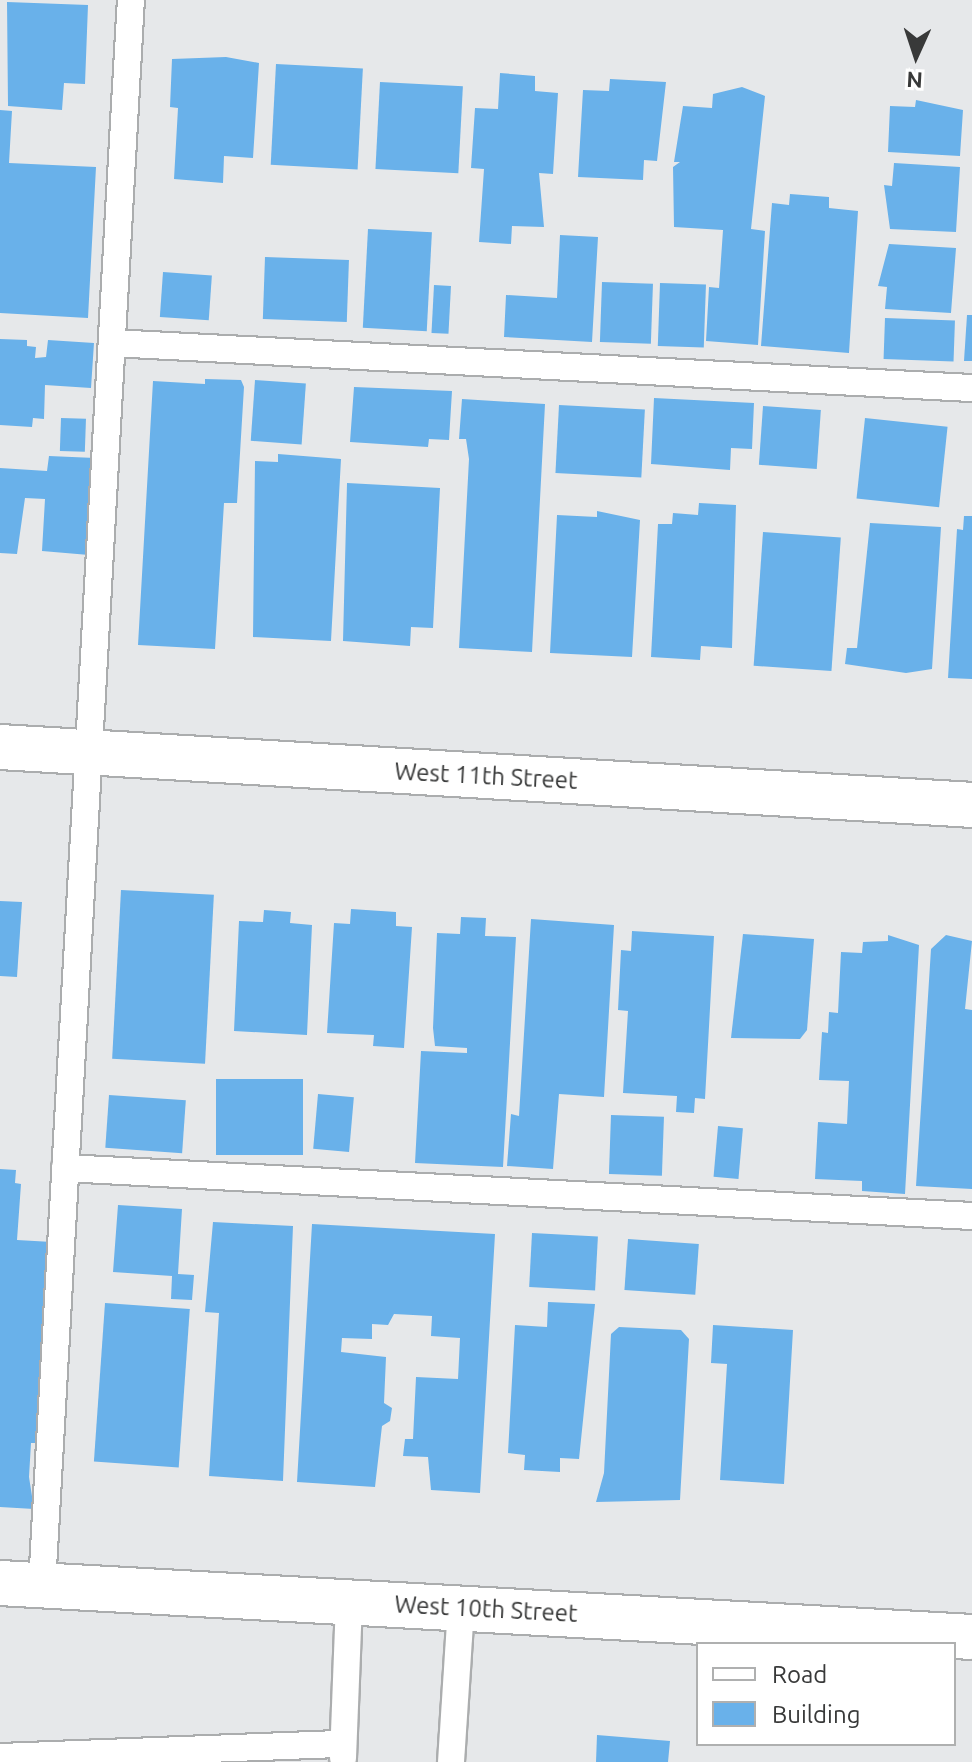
<!DOCTYPE html>
<html>
<head>
<meta charset="utf-8">
<style>
  body { margin:0 }
  #map { position:relative; width:972px; height:1762px; overflow:hidden; background:#e6e8ea; font-family:Ubuntu,sans-serif }
  div>[style] { position:absolute }
  .building>* { inset:0; background:#69b1ea; transform-origin:0 0 }
  .roads { filter:drop-shadow(2px 0 #abadae) drop-shadow(-2px 0 #abadae) drop-shadow(0 2px #abadae) drop-shadow(0 -2px #abadae) }
  .service>* { height:26px; margin:-13px; padding:0 13px; transform-origin:13px; border-radius:13px; background:#fff }
  .minor>* { height:44px; margin:-22px; padding:0 22px; transform-origin:22px; border-radius:22px; background:#fff }
  span { translate:-50% -50%; white-space:nowrap; text-align:center; line-height:1.15; -webkit-text-stroke:6px #fff; paint-order:stroke }
  .street-label { font-size:24px; color:#383939 }
  .legend { position:absolute; left:696px; top:1642px; width:260px; height:104px; box-sizing:border-box; background:#fff; border:2px solid #afb0b0; margin:0; padding:10px 14px; list-style:none; font-size:24px; color:#383939 }
  .legend li { display:flex; align-items:center; gap:16px; height:40px }
  .legend b { width:40px; border:2px solid #afb0b0 }
  .north { position:absolute; left:876px; top:16px; width:80px; height:80px; -webkit-text-stroke:6px #fff; paint-order:stroke; rotate:183deg; font-size:22px; font-weight:700; line-height:32px; text-align:center; color:#383939 }
  .north::after { content:''; display:block; margin:auto; width:28px; height:36px; background:#383939; clip-path:polygon(50% 0,100% 100%,50% 72%,0 100%) }
</style>
</head>
<body>
<div id="map">
  <div class="building">
    <i style="clip-path:polygon(7px 2px,88px 5px,85px 84px,64px 83px,62px 110px,8px 106px)"></i>
    <i style="clip-path:polygon(226px 57px,259px 63px,253px 158px,224px 156px,223px 183px,174px 179px,178px 108px,170px 107px,172px 59px)"></i>
    <i style="left:276px;top:64px;width:87px;height:101px;rotate:3deg"></i>
    <i style="clip-path:polygon(500px 73px,535px 76px,535px 91px,558px 93px,553px 174px,539px 173px,544px 227px,512px 226px,511px 244px,479px 242px,484px 169px,471px 168px,475px 108px,498px 109px)"></i>
    <i style="clip-path:polygon(610px 79px,666px 82px,657px 161px,644px 160px,643px 180px,578px 177px,583px 90px,609px 91px)"></i>
    <i style="left:380px;top:82px;width:83px;height:87px;rotate:3deg"></i>
    <i style="clip-path:polygon(742px 87px,765px 96px,751px 229px,765px 231px,758px 345px,706px 341px,709px 287px,719px 288px,723px 230px,674px 227px,673px 167px,680px 162px,674px 162px,683px 106px,712px 108px,713px 94px)"></i>
    <i style="clip-path:polygon(916px 100px,963px 110px,960px 156px,888px 152px,890px 106px,915px 107px)"></i>
    <i style="clip-path:polygon(0 110px,12px 111px,9px 163px,96px 167px,88px 318px,0 313px)"></i>
    <i style="clip-path:polygon(894px 163px,960px 167px,956px 232px,890px 229px,884px 185px,892px 186px)"></i>
    <i style="clip-path:polygon(790px 194px,829px 197px,829px 208px,858px 211px,849px 353px,761px 346px,772px 203px,789px 205px)"></i>
    <i style="left:368px;top:229px;width:64px;height:99px;rotate:3deg"></i>
    <i style="clip-path:polygon(560px 235px,598px 237px,592px 342px,504px 337px,506px 295px,557px 298px)"></i>
    <i style="clip-path:polygon(889px 244px,956px 248px,951px 313px,885px 309px,887px 287px,878px 286px)"></i>
    <i style="left:265px;top:257px;width:84px;height:62px;rotate:2deg"></i>
    <i style="left:163px;top:272px;width:49px;height:45px;rotate:4deg"></i>
    <i style="left:602px;top:282px;width:51px;height:60px;rotate:2deg"></i>
    <i style="left:660px;top:283px;width:46px;height:63px;rotate:2deg"></i>
    <i style="left:434px;top:285px;width:17px;height:48px;rotate:3deg"></i>
    <i style="clip-path:polygon(967px 315px,972px 315px,972px 361px,964px 361px)"></i>
    <i style="left:885px;top:318px;width:70px;height:41px;rotate:2deg"></i>
    <i style="clip-path:polygon(0 339px,27px 340px,27px 346px,36px 347px,35px 358px,46px 357px,48px 340px,94px 343px,91px 388px,45px 385px,44px 419px,33px 418px,32px 427px,0 425px)"></i>
    <i style="clip-path:polygon(205px 379px,241px 380px,244px 387px,237px 503px,224px 503px,215px 649px,138px 645px,153px 381px,205px 384px)"></i>
    <i style="left:255px;top:380px;width:51px;height:61px;rotate:4deg"></i>
    <i style="clip-path:polygon(354px 387px,452px 391px,449px 440px,429px 439px,428px 447px,350px 442px)"></i>
    <i style="clip-path:polygon(654px 398px,754px 403px,752px 449px,731px 448px,730px 470px,651px 464px)"></i>
    <i style="clip-path:polygon(462px 399px,545px 404px,532px 652px,459px 648px,469px 459px,466px 439px,459px 439px)"></i>
    <i style="left:559px;top:405px;width:86px;height:68px;rotate:3deg"></i>
    <i style="left:763px;top:406px;width:58px;height:59px;rotate:4deg"></i>
    <i style="left:61px;top:418px;width:25px;height:33px;rotate:2deg"></i>
    <i style="left:865px;top:418px;width:83px;height:81px;rotate:6deg"></i>
    <i style="clip-path:polygon(278px 454px,341px 459px,331px 641px,253px 637px,255px 461px,278px 462px)"></i>
    <i style="clip-path:polygon(49px 456px,95px 458px,89px 555px,42px 551px,45px 499px,25px 498px,17px 554px,0 553px,0 468px,47px 471px)"></i>
    <i style="clip-path:polygon(347px 483px,440px 488px,433px 628px,411px 627px,410px 646px,343px 641px)"></i>
    <i style="clip-path:polygon(699px 503px,736px 505px,732px 648px,701px 646px,700px 660px,651px 657px,658px 524px,672px 524px,673px 513px,698px 515px)"></i>
    <i style="clip-path:polygon(597px 511px,640px 520px,632px 657px,550px 653px,557px 515px,597px 517px)"></i>
    <i style="clip-path:polygon(964px 516px,972px 516px,972px 679px,948px 678px,957px 529px,963px 530px)"></i>
    <i style="clip-path:polygon(870px 523px,941px 527px,932px 669px,906px 673px,845px 664px,847px 648px,857px 648px)"></i>
    <i style="left:763px;top:532px;width:78px;height:134px;rotate:4deg"></i>
    <i style="left:121px;top:890px;width:93px;height:169px;rotate:3deg"></i>
    <i style="clip-path:polygon(0 901px,22px 902px,17px 977px,0 976px)"></i>
    <i style="clip-path:polygon(351px 909px,396px 912px,396px 926px,412px 927px,404px 1048px,373px 1046px,374px 1035px,327px 1033px,334px 923px,350px 924px)"></i>
    <i style="clip-path:polygon(264px 910px,291px 912px,290px 923px,312px 925px,307px 1035px,234px 1031px,239px 921px,263px 922px)"></i>
    <i style="clip-path:polygon(461px 917px,486px 918px,485px 936px,516px 937px,503px 1167px,415px 1163px,421px 1051px,467px 1053px,467px 1048px,435px 1046px,433px 1028px,437px 933px,460px 934px)"></i>
    <i style="clip-path:polygon(531px 919px,614px 925px,604px 1097px,559px 1094px,553px 1169px,507px 1166px,511px 1114px,519px 1116px)"></i>
    <i style="clip-path:polygon(632px 931px,714px 936px,705px 1099px,695px 1098px,694px 1113px,676px 1112px,677px 1096px,623px 1093px,628px 1011px,618px 1010px,621px 950px,631px 951px)"></i>
    <i style="clip-path:polygon(743px 934px,814px 939px,807px 1030px,800px 1039px,731px 1038px)"></i>
    <i style="clip-path:polygon(888px 935px,919px 945px,905px 1194px,862px 1191px,862px 1181px,815px 1179px,818px 1122px,847px 1124px,849px 1081px,819px 1080px,822px 1032px,828px 1033px,829px 1012px,838px 1013px,841px 952px,862px 953px,863px 942px,888px 941px)"></i>
    <i style="clip-path:polygon(946px 935px,972px 941px,965px 1009px,972px 1010px,972px 1189px,916px 1186px,931px 949px)"></i>
    <i style="left:216px;top:1079px;width:87px;height:76px"></i>
    <i style="left:318px;top:1094px;width:36px;height:55px;rotate:5deg"></i>
    <i style="left:109px;top:1095px;width:77px;height:53px;rotate:4deg"></i>
    <i style="left:611px;top:1115px;width:53px;height:59px;rotate:2deg"></i>
    <i style="left:718px;top:1126px;width:25px;height:51px;rotate:5deg"></i>
    <i style="clip-path:polygon(0 1169px,16px 1170px,15px 1183px,21px 1184px,17px 1240px,52px 1242px,38px 1443px,31px 1443px,29px 1477px,34px 1509px,0 1507px)"></i>
    <i style="clip-path:polygon(118px 1205px,182px 1209px,178px 1274px,194px 1275px,192px 1300px,171px 1299px,172px 1276px,113px 1272px)"></i>
    <i style="clip-path:polygon(213px 1222px,293px 1226px,283px 1481px,209px 1476px,219px 1313px,205px 1312px)"></i>
    <i style="clip-path:polygon(312px 1224px,495px 1234px,480px 1493px,431px 1490px,428px 1457px,403px 1456px,405px 1439px,413px 1439px,416px 1377px,458px 1379px,460px 1338px,431px 1336px,432px 1316px,394px 1314px,388px 1325px,372px 1324px,372px 1339px,342px 1338px,341px 1352px,386px 1357px,384px 1403px,392px 1408px,390px 1421px,382px 1426px,375px 1487px,297px 1482px)"></i>
    <i style="left:532px;top:1233px;width:66px;height:54px;rotate:3deg"></i>
    <i style="left:628px;top:1239px;width:71px;height:51px;rotate:4deg"></i>
    <i style="clip-path:polygon(548px 1302px,595px 1304px,579px 1459px,560px 1458px,560px 1472px,524px 1470px,525px 1455px,508px 1453px,515px 1325px,547px 1327px)"></i>
    <i style="left:105px;top:1303px;width:85px;height:159px;rotate:4deg"></i>
    <i style="clip-path:polygon(713px 1325px,793px 1330px,784px 1484px,720px 1480px,727px 1364px,711px 1363px)"></i>
    <i style="clip-path:polygon(619px 1327px,681px 1330px,689px 1339px,680px 1500px,596px 1502px,604px 1473px,611px 1334px)"></i>
    <i style="clip-path:polygon(597px 1735px,670px 1741px,668px 1762px,596px 1762px)"></i>
  </div>
  <div class="roads">
    <div class="service">
      <i style="left:112px;top:343px;width:861px;rotate:3deg"></i>
      <i style="left:65px;top:1168px;width:908px;rotate:3.03deg"></i>
      <i style="left:42px;top:1585px;width:1587px;rotate:-86.79deg"></i>
      <i style="left:0;top:1757px;width:343px;rotate:-2.2deg"></i>
      <i style="left:343px;top:1758px;width:156px;rotate:-87.8deg"></i>
      <i style="left:451px;top:1762px;width:154px;rotate:-86.3deg"></i>
    </div>
    <div class="minor">
      <i style="left:0;top:747px;width:974px;rotate:3.41deg"></i>
      <i style="left:0;top:1583px;width:973px;rotate:3.18deg"></i>
    </div>
  </div>
  <div class="street-label">
    <span style="left:486px;top:776px;rotate:3deg">West 11th Street</span>
    <span style="left:486px;top:1609px;rotate:3deg">West 10th Street</span>
  </div>
  <ul class="legend">
  <li><b style="height:10px;background:#fff"></b>Road</li>
  <li><b style="height:22px;background:#69b1ea"></b>Building</li>
  </ul>
  <div class="north">N</div>
</div>
</body>
</html>
